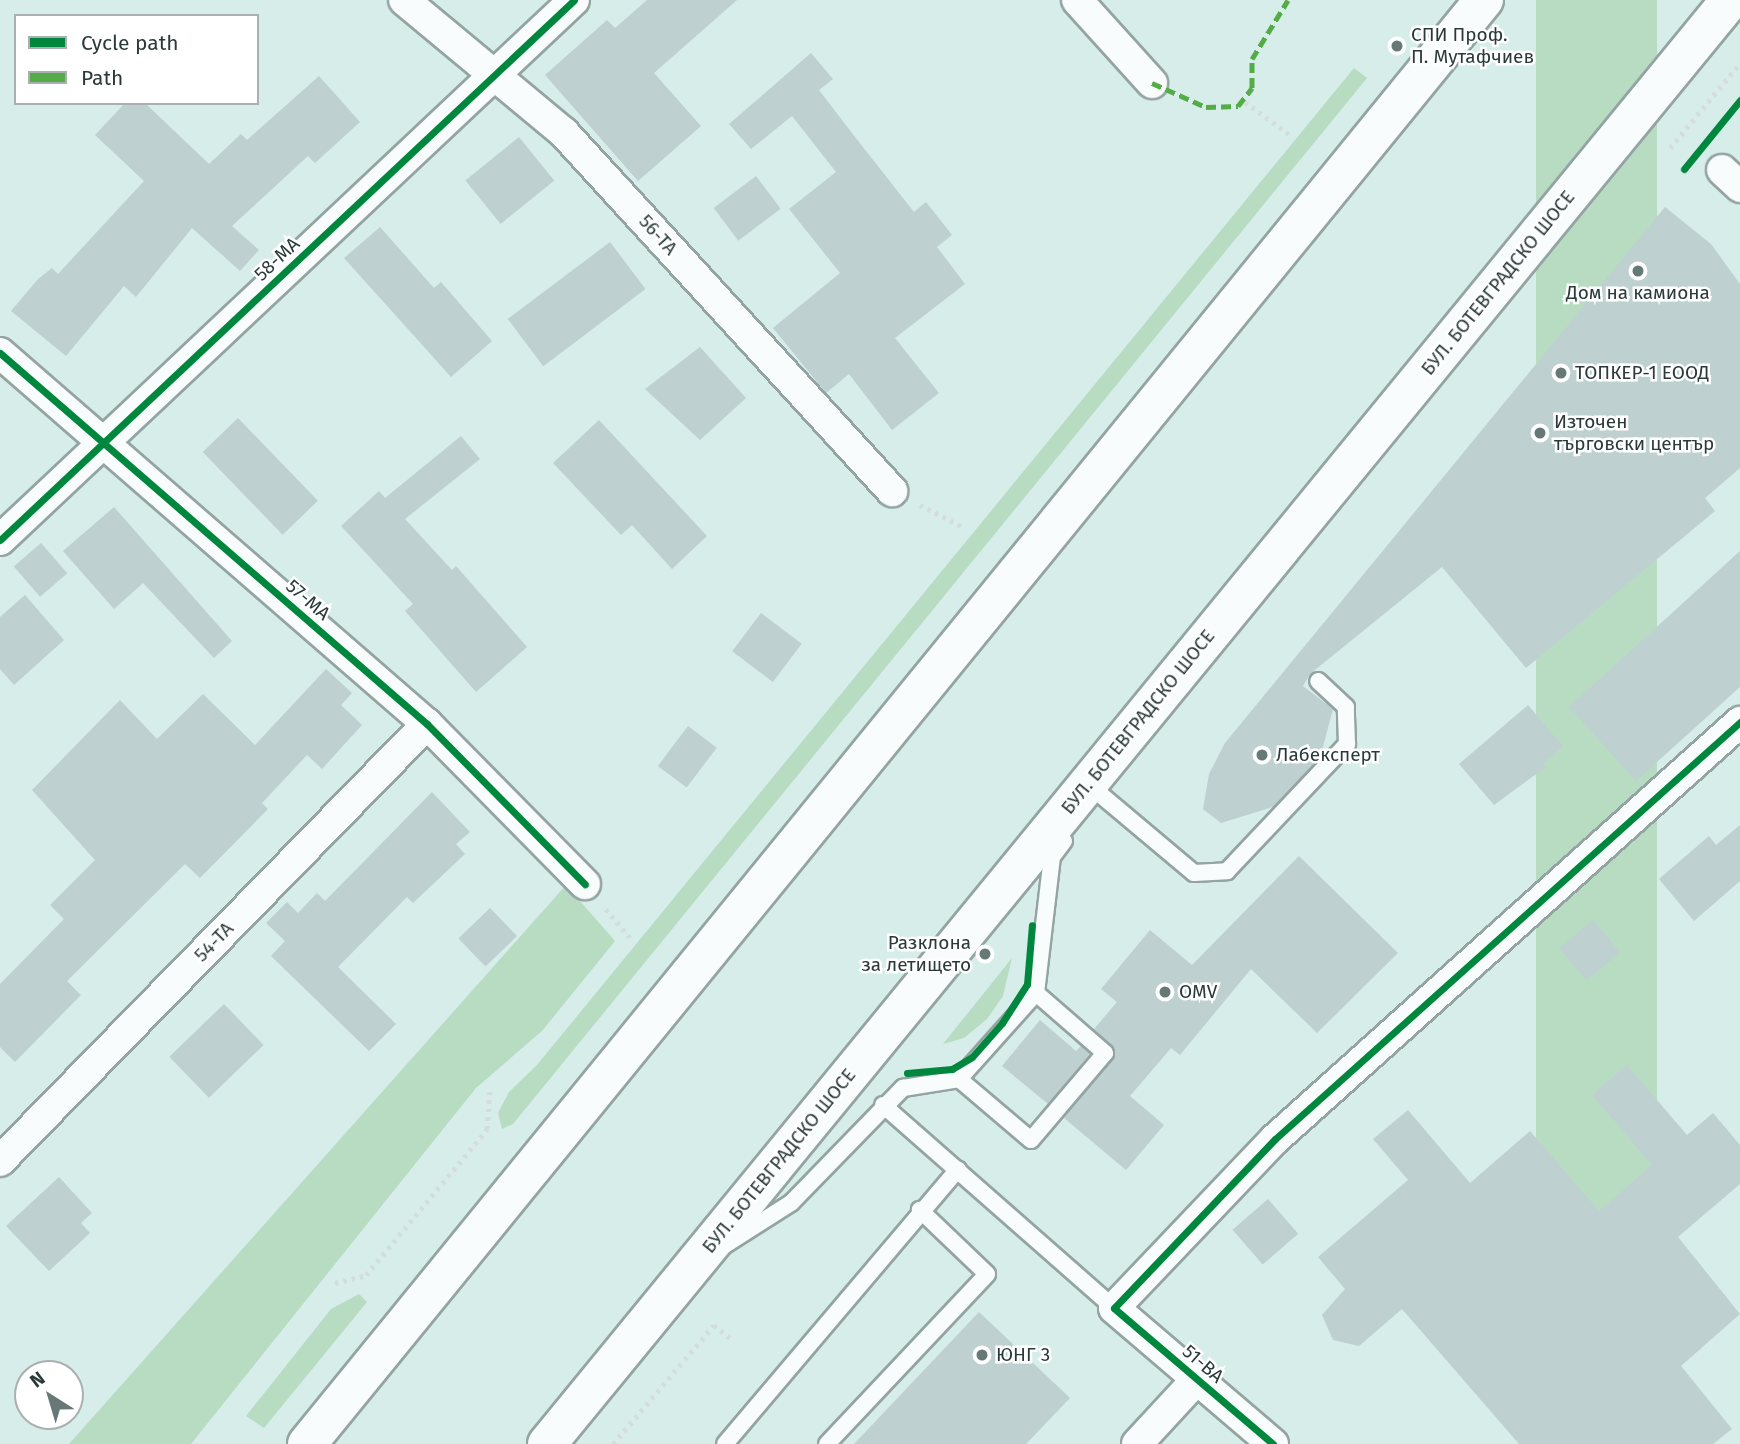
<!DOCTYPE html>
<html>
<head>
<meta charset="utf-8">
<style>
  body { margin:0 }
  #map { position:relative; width:1740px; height:1444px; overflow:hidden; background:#d6edea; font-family:"Fira Sans",sans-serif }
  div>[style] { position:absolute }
  .green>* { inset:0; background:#b8dcc2; transform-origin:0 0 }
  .building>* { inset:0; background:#bed0d0; transform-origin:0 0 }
  .path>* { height:4.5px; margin-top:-2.25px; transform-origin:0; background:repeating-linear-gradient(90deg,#d5dcdc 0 3.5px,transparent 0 8.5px) }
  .roads { filter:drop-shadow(2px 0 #93a4a2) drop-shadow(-2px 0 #93a4a2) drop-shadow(0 2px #93a4a2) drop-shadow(0 -2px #93a4a2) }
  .service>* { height:16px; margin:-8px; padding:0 8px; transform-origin:8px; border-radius:8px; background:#f9fcfc }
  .minor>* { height:30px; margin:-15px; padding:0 15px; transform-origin:15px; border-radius:15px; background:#f9fcfc }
  .primary>* { height:38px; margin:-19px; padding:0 19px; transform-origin:19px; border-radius:19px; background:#f9fcfc }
  .quiet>* { height:5px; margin-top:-2.5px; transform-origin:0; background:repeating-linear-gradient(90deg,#53ac46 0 10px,transparent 0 15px) }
  .cycleway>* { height:7px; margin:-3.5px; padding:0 3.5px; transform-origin:3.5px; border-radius:3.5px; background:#00873e }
  .dots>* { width:19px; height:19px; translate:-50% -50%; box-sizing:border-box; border:4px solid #fff; border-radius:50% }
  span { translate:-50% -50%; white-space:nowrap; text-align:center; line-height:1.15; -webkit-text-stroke:5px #fff; paint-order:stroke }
  .poi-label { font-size:19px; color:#2a3a39 }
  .left { translate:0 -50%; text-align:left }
  .right { translate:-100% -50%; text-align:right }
  .street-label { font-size:19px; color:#2a3a39 }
  .legend { position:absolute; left:14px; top:14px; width:245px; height:91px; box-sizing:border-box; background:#fff; border:2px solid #aab0b0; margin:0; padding:9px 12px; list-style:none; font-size:21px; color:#2a3a39 }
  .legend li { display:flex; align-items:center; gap:14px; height:35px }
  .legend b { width:35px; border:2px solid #aab0b0 }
  .north { position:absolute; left:14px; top:1360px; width:70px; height:70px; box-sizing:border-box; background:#fff; border:2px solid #aab0b0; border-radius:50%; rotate:323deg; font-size:19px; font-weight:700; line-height:28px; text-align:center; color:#2a3a39 }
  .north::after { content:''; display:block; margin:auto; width:24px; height:32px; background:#667977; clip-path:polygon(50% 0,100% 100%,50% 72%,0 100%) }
</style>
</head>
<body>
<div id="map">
  <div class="green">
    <i style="left:1536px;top:0;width:121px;height:1862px"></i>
    <i style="clip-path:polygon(1354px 68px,1367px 78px,513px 1124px,502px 1129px,498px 1113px,509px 1092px,537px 1065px)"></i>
    <i style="clip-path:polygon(566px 885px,615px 941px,542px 1031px,476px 1088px,191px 1444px,69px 1444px)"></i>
    <i style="clip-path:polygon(1012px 958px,1003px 996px,987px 1019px,964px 1038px,943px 1044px)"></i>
    <i style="clip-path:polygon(359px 1294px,367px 1302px,264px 1428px,246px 1416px,331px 1309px)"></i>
  </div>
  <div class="building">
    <i style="clip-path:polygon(647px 0,737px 0,654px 73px,701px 126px,638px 181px,545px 75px,607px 20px,615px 28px)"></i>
    <i style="clip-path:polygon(811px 53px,833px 79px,819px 90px,855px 137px,914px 212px,926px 202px,952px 235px,937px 247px,965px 284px,895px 338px,939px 393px,892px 430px,849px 374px,826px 393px,773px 328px,840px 273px,789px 209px,836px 172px,792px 116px,751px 149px,729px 124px)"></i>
    <i style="clip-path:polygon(319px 76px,360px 122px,315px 163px,308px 156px,232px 226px,259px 250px,240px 271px,192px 228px,136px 297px,124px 286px,66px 356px,11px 311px,38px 279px,52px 268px,58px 274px,144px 181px,95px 135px,125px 103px,145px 103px,209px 164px,241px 134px,247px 140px)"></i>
    <i style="left:519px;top:137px;width:56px;height:69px;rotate:51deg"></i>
    <i style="left:756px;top:176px;width:41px;height:53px;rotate:53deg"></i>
    <i style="clip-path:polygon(1665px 207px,1711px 244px,1740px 284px,1740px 468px,1705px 498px,1715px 511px,1526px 668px,1442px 567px,1310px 674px,1303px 686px,1333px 709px,1320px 758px,1273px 807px,1221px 823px,1203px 809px,1209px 774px,1225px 743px)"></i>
    <i style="clip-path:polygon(380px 227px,434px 288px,441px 282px,492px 341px,451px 377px,344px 258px)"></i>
    <i style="left:610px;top:242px;width:59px;height:128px;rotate:53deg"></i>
    <i style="clip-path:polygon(700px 347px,746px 398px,700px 440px,645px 389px)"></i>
    <i style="left:238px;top:418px;width:115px;height:49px;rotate:46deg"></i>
    <i style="clip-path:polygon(599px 420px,707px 536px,672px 569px,632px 525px,621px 535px,553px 463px)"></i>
    <i style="clip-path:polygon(461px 436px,480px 459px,405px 519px,452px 570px,456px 566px,527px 647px,476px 692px,405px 611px,413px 604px,341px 526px,379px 491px,385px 498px)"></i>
    <i style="clip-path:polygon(114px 507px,232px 641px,214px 658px,143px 583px,114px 609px,63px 551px)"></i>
    <i style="left:41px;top:543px;width:40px;height:36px;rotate:49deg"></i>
    <i style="clip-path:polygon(1740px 551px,1740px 687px,1636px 781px,1569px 707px)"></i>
    <i style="clip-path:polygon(25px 595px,64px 640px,14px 685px,0 669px,0 617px)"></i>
    <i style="left:761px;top:613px;width:51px;height:48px;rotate:37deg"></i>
    <i style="clip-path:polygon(326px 669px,352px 693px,341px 705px,362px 725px,322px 769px,307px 755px,262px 803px,268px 809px,200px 878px,185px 864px,67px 981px,81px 995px,15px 1062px,0 1047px,0 984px,64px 919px,50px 905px,95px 860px,32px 790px,120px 700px,157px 739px,203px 694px,255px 745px)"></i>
    <i style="clip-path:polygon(1528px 705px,1563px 746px,1543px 763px,1546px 767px,1494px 805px,1459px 764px)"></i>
    <i style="left:688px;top:726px;width:36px;height:50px;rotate:37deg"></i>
    <i style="clip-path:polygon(432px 792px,470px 832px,456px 844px,465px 854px,413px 903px,407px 897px,338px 967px,396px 1024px,369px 1051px,271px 956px,285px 941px,266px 923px,287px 902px,298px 913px,317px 893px,325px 901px)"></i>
    <i style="clip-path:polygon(1740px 825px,1740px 881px,1694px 921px,1659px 879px,1709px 836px,1716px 845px)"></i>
    <i style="clip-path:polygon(1299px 856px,1398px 953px,1317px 1033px,1251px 969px,1180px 1055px,1171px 1048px,1130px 1096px,1164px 1125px,1126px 1170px,1064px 1118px,1115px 1056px,1094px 1029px,1117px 1002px,1101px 989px,1150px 930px,1192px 965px)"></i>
    <i style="left:490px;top:908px;width:39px;height:44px;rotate:46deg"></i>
    <i style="left:1593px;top:920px;width:42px;height:44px;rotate:50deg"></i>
    <i style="left:224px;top:1004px;width:57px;height:76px;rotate:46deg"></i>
    <i style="clip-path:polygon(1040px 1020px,1076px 1051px,1081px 1046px,1090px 1054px,1048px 1104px,1002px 1066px)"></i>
    <i style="clip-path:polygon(1627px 1065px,1687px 1135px,1713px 1113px,1740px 1145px,1740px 1184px,1678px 1237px,1740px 1314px,1681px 1366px,1732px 1429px,1713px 1444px,1519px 1444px,1402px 1309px,1359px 1346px,1333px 1340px,1322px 1315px,1345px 1289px,1318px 1257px,1408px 1180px,1373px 1139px,1408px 1110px,1470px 1183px,1530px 1131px,1599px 1211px,1652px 1165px,1592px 1095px)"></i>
    <i style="clip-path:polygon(59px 1177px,92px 1213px,81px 1223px,90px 1233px,49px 1271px,6px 1226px)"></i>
    <i style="left:1268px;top:1199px;width:46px;height:47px;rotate:49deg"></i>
    <i style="clip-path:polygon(979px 1312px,1070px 1398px,1026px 1444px,854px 1444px)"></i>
  </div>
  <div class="path">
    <i style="left:1245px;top:102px;width:54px;rotate:36deg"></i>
    <i style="left:1670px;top:148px;width:110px;rotate:-50.5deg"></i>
    <i style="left:920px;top:505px;width:48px;rotate:27.1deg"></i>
    <i style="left:606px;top:909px;width:38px;rotate:50deg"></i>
    <i style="left:335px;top:1283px;width:32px;rotate:-14deg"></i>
    <i style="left:366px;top:1275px;width:190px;rotate:-50.3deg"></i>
    <i style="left:487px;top:1129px;width:39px;rotate:-86deg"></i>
    <i style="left:613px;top:1444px;width:156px;rotate:-49.7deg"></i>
    <i style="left:714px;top:1325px;width:22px;rotate:39deg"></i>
  </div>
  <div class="roads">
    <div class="service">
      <i style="left:1101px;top:795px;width:121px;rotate:40deg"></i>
      <i style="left:1194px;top:873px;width:33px;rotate:-3deg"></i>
      <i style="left:1227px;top:871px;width:175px;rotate:-46.6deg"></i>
      <i style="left:1347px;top:744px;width:37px;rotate:-92deg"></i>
      <i style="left:1346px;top:707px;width:38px;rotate:-137deg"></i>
      <i style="left:959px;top:1079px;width:94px;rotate:40.3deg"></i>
      <i style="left:1031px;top:1140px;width:114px;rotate:-49.6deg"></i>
      <i style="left:1105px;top:1053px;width:91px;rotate:-139deg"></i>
      <i style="left:883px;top:1105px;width:308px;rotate:41.3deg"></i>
      <i style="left:725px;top:1245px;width:78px;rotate:-32.5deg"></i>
      <i style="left:791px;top:1203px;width:161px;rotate:-45.8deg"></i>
      <i style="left:903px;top:1088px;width:57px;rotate:-9.1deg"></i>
      <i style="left:959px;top:1079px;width:115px;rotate:-48.2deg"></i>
      <i style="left:1036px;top:993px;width:137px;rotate:-83.3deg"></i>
      <i style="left:1052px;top:857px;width:20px;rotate:-53deg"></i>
      <i style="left:725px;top:1444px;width:360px;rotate:-49.7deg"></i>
      <i style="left:827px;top:1444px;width:233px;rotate:-46.7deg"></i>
      <i style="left:987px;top:1274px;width:93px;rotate:-136.3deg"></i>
    </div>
    <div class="minor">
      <i style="left:404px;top:0;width:208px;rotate:39.7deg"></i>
      <i style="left:564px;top:133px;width:486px;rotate:47.5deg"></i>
      <i style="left:1077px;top:0;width:112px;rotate:47.9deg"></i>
      <i style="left:1722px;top:170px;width:25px;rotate:43deg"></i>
      <i style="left:0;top:353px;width:566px;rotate:40.99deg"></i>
      <i style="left:427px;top:724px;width:225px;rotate:45.4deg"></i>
      <i style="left:0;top:540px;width:788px;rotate:-43.25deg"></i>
      <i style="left:0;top:1161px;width:611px;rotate:-45.66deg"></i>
      <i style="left:1137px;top:1444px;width:88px;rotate:-47.3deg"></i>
      <i style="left:1273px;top:1444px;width:209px;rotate:-139.5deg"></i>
      <i style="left:1114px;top:1308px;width:233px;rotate:-46.4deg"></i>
      <i style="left:1275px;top:1139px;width:625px;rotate:-41.88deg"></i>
    </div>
    <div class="primary">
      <i style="left:307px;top:1444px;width:1863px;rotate:-50.82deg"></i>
      <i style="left:547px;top:1444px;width:1867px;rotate:-50.67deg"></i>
    </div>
  </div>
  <div class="quiet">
    <i style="left:1152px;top:83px;width:59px;rotate:24deg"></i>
    <i style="left:1206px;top:107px;width:32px;rotate:-2deg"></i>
    <i style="left:1238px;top:106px;width:23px;rotate:-52deg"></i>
    <i style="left:1252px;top:88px;width:29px;rotate:-90deg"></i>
    <i style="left:1252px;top:59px;width:69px;rotate:-58.6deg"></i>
  </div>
  <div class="cycleway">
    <i style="left:1684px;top:169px;width:89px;rotate:-50.9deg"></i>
    <i style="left:0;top:353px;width:566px;rotate:40.99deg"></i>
    <i style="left:427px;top:724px;width:225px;rotate:45.4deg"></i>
    <i style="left:0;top:540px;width:788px;rotate:-43.25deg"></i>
    <i style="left:907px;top:1073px;width:45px;rotate:-5.1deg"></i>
    <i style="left:952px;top:1069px;width:23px;rotate:-31deg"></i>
    <i style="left:972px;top:1057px;width:45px;rotate:-48.6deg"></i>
    <i style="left:1002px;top:1023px;width:46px;rotate:-57.3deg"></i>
    <i style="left:1027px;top:984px;width:59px;rotate:-85.2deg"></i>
    <i style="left:1273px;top:1444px;width:209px;rotate:-139.5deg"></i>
    <i style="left:1114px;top:1308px;width:233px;rotate:-46.4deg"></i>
    <i style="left:1275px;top:1139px;width:625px;rotate:-41.88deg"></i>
  </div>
  <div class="dots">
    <i style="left:1397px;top:46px;background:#667977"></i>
    <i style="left:1638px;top:271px;background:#667977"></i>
    <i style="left:1561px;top:373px;background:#667977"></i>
    <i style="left:1540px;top:433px;background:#667977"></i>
    <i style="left:1262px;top:755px;background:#667977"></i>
    <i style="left:985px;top:954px;background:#667977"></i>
    <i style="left:1165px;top:992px;background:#667977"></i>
    <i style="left:982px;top:1355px;background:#667977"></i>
  </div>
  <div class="poi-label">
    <span class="left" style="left:1411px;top:46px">СПИ Проф.<br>П. Мутафчиев</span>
    <span style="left:1638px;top:293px">Дом на камиона</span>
    <span class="left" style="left:1575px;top:373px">ТОПКЕР-1 ЕООД</span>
    <span class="left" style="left:1554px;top:433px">Източен<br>търговски център</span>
    <span class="left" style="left:1276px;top:755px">Лабексперт</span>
    <span class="right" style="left:971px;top:954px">Разклона<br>за летището</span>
    <span class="left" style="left:1179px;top:992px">OMV</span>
    <span class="left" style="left:996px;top:1355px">ЮНГ 3</span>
  </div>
  <div class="street-label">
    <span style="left:658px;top:235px;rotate:48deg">56-ТА</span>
    <span style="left:277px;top:259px;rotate:-43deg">58-МА</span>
    <span style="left:1498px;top:283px;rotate:-51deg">БУЛ. БОТЕВГРАДСКО ШОСЕ</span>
    <span style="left:308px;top:600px;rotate:41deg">57-МА</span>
    <span style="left:1138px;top:722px;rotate:-51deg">БУЛ. БОТЕВГРАДСКО ШОСЕ</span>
    <span style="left:214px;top:942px;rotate:-46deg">54-ТА</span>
    <span style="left:779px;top:1161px;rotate:-51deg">БУЛ. БОТЕВГРАДСКО ШОСЕ</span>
    <span style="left:1203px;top:1364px;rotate:41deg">51-ВА</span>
  </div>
  <ul class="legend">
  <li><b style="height:9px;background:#00873e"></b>Cycle path</li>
  <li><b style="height:9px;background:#53ac46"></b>Path</li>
  </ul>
  <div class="north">N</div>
</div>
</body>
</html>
